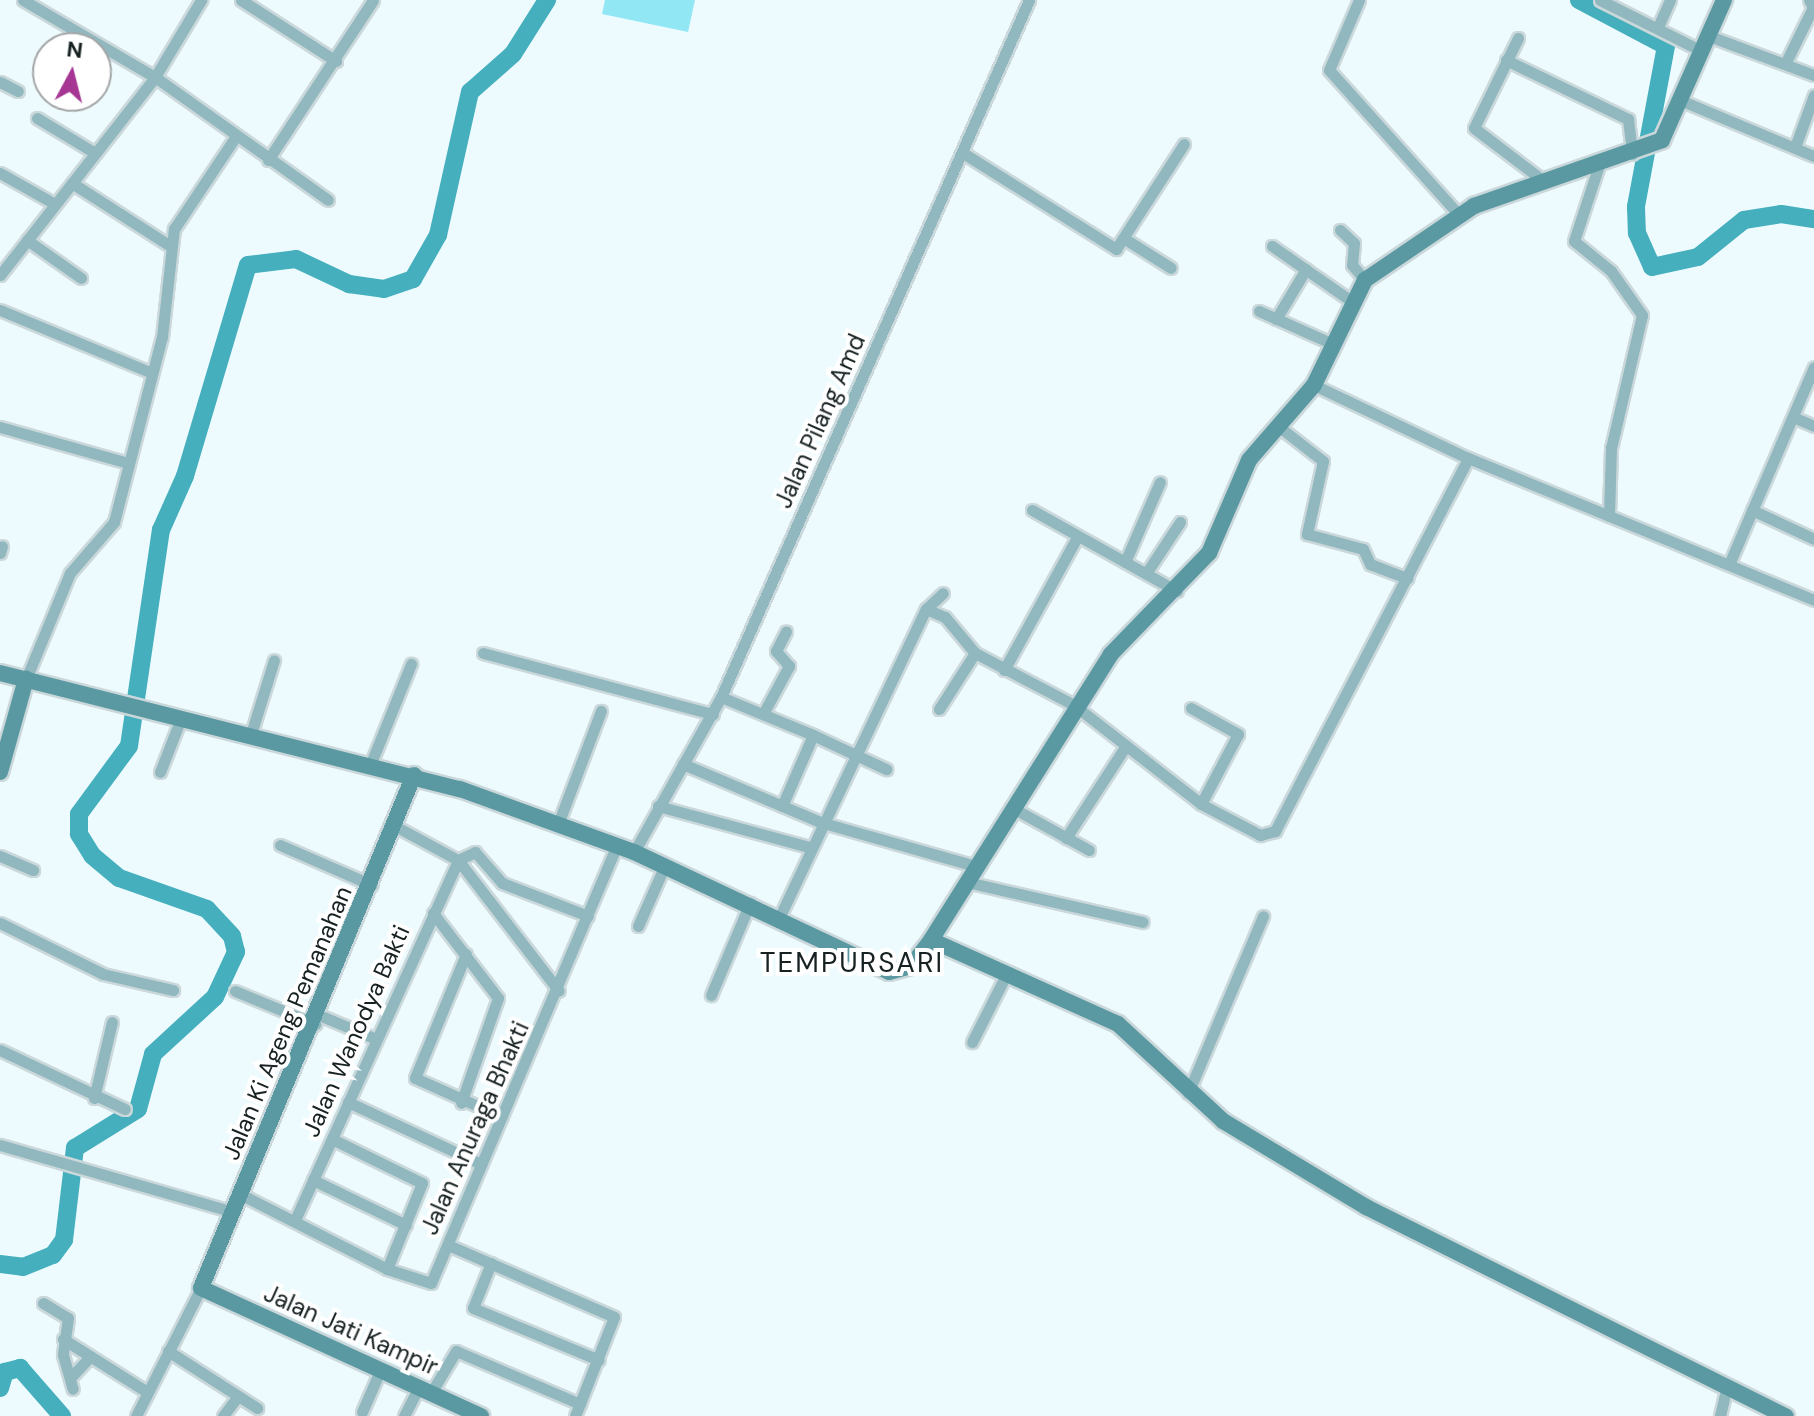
<!DOCTYPE html>
<html>
<head>
<meta charset="utf-8">
<style>
  body { margin:0 }
  #map { position:relative; width:1814px; height:1416px; overflow:hidden; background:#edfbfe; font-family:"DM Sans",sans-serif }
  div>[style] { position:absolute }
  .green>* { inset:0; background:#91e7f4 }
  .river>* { height:18px; margin:-9px; padding:0 9px; transform-origin:9px; border-radius:9px; background:#45afbd }
  .roads { filter:drop-shadow(2px 0 #cbd8db) drop-shadow(-2px 0 #cbd8db) drop-shadow(0 2px #cbd8db) drop-shadow(0 -2px #cbd8db) }
  .street>* { height:11px; margin:-5.5px; padding:0 5.5px; transform-origin:5.5px; border-radius:5.5px; background:#90b8be }
  .secondary>* { height:16px; margin:-8px; padding:0 8px; transform-origin:8px; border-radius:8px; background:#5a99a2 }
  span { translate:-50% -50%; white-space:nowrap; text-align:center; line-height:1.15; -webkit-text-stroke:8px #fff; paint-order:stroke }
  .street-label { font-size:24px; color:#182122 }
  .quarter-label { font-size:28px; color:#182122; letter-spacing:2px }
  .north { position:absolute; left:32px; top:32px; width:80px; height:80px; box-sizing:border-box; background:#fff; border:2px solid #a3a6a7; border-radius:50%; rotate:7deg; font-size:22px; font-weight:700; line-height:32px; text-align:center; color:#182122 }
  .north::after { content:''; display:block; margin:auto; width:28px; height:36px; background:#a53693; clip-path:polygon(50% 0,100% 100%,50% 72%,0 100%) }
</style>
</head>
<body>
<div id="map">
  <div class="green">
    <i style="clip-path:polygon(605px 0,695px 0,688px 32px,602px 14px)"></i>
  </div>
  <div class="river">
    <i style="left:1579px;top:0;width:98px;rotate:27.9deg"></i>
    <i style="left:1666px;top:46px;width:164px;rotate:100.6deg"></i>
    <i style="left:1636px;top:207px;width:26px;rotate:88deg"></i>
    <i style="left:1637px;top:233px;width:37px;rotate:66deg"></i>
    <i style="left:1652px;top:267px;width:47px;rotate:-12.3deg"></i>
    <i style="left:1698px;top:257px;width:59px;rotate:-38.8deg"></i>
    <i style="left:1744px;top:220px;width:37px;rotate:-9deg"></i>
    <i style="left:1781px;top:214px;width:33px;rotate:9deg"></i>
    <i style="left:0;top:1264px;width:23px;rotate:7deg"></i>
    <i style="left:23px;top:1267px;width:32px;rotate:-22deg"></i>
    <i style="left:53px;top:1255px;width:19px;rotate:-54deg"></i>
    <i style="left:64px;top:1240px;width:93px;rotate:-83.2deg"></i>
    <i style="left:75px;top:1148px;width:74px;rotate:-31.8deg"></i>
    <i style="left:138px;top:1109px;width:57px;rotate:-74.7deg"></i>
    <i style="left:153px;top:1054px;width:84px;rotate:-42.6deg"></i>
    <i style="left:215px;top:997px;width:50px;rotate:-65deg"></i>
    <i style="left:236px;top:952px;width:16px;rotate:-104deg"></i>
    <i style="left:232px;top:936px;width:37px;rotate:-133deg"></i>
    <i style="left:207px;top:909px;width:93px;rotate:-160.6deg"></i>
    <i style="left:119px;top:878px;width:35px;rotate:-140deg"></i>
    <i style="left:92px;top:855px;width:25px;rotate:-122deg"></i>
    <i style="left:79px;top:834px;width:20px;rotate:-90deg"></i>
    <i style="left:79px;top:814px;width:84px;rotate:-53.7deg"></i>
    <i style="left:129px;top:746px;width:218px;rotate:-81.6deg"></i>
    <i style="left:161px;top:530px;width:59px;rotate:-66deg"></i>
    <i style="left:185px;top:476px;width:220px;rotate:-73.4deg"></i>
    <i style="left:248px;top:265px;width:48px;rotate:-7.1deg"></i>
    <i style="left:296px;top:259px;width:59px;rotate:25.3deg"></i>
    <i style="left:349px;top:284px;width:35px;rotate:8deg"></i>
    <i style="left:384px;top:289px;width:31px;rotate:-19deg"></i>
    <i style="left:413px;top:279px;width:51px;rotate:-60.4deg"></i>
    <i style="left:438px;top:235px;width:147px;rotate:-77.4deg"></i>
    <i style="left:470px;top:92px;width:57px;rotate:-41.5deg"></i>
    <i style="left:513px;top:54px;width:64px;rotate:-57.8deg"></i>
    <i style="left:0;top:1388px;width:17px;rotate:-73deg"></i>
    <i style="left:5px;top:1372px;width:16px;rotate:-15deg"></i>
    <i style="left:20px;top:1368px;width:64px;rotate:48.8deg"></i>
  </div>
  <div class="roads">
    <div class="street">
      <i style="left:23px;top:0;width:153px;rotate:30.3deg"></i>
      <i style="left:155px;top:77px;width:212px;rotate:35.4deg"></i>
      <i style="left:241px;top:0;width:113px;rotate:32.7deg"></i>
      <i style="left:1359px;top:0;width:76px;rotate:113.2deg"></i>
      <i style="left:1329px;top:70px;width:193px;rotate:48.1deg"></i>
      <i style="left:1600px;top:0;width:114px;rotate:26.6deg"></i>
      <i style="left:1658px;top:27px;width:30px;rotate:-66deg"></i>
      <i style="left:1709px;top:36px;width:112px;rotate:20.4deg"></i>
      <i style="left:1518px;top:38px;width:100px;rotate:116.1deg"></i>
      <i style="left:1474px;top:128px;width:89px;rotate:37.3deg"></i>
      <i style="left:1506px;top:60px;width:136px;rotate:25.8deg"></i>
      <i style="left:1628px;top:119px;width:35px;rotate:83deg"></i>
      <i style="left:1785px;top:64px;width:64px;rotate:-63.8deg"></i>
      <i style="left:1813px;top:7px;width:8px;rotate:-120deg"></i>
      <i style="left:0;top:82px;width:20px;rotate:27deg"></i>
      <i style="left:1680px;top:100px;width:145px;rotate:22.7deg"></i>
      <i style="left:37px;top:118px;width:68px;rotate:31.1deg"></i>
      <i style="left:1795px;top:147px;width:55px;rotate:-69.9deg"></i>
      <i style="left:963px;top:153px;width:181px;rotate:32.1deg"></i>
      <i style="left:1116px;top:249px;width:125px;rotate:-57.1deg"></i>
      <i style="left:268px;top:160px;width:191px;rotate:-56.7deg"></i>
      <i style="left:1599px;top:165px;width:80px;rotate:108.2deg"></i>
      <i style="left:1574px;top:241px;width:48px;rotate:39deg"></i>
      <i style="left:1611px;top:271px;width:54px;rotate:54.8deg"></i>
      <i style="left:1642px;top:315px;width:137px;rotate:103.1deg"></i>
      <i style="left:1611px;top:448px;width:68px;rotate:91.7deg"></i>
      <i style="left:0;top:173px;width:63px;rotate:29.4deg"></i>
      <i style="left:72px;top:183px;width:117px;rotate:32.7deg"></i>
      <i style="left:1340px;top:230px;width:19px;rotate:43deg"></i>
      <i style="left:1354px;top:243px;width:22px;rotate:95deg"></i>
      <i style="left:1352px;top:265px;width:20px;rotate:49deg"></i>
      <i style="left:1125px;top:239px;width:54px;rotate:32.2deg"></i>
      <i style="left:27px;top:240px;width:66px;rotate:35.1deg"></i>
      <i style="left:1272px;top:246px;width:96px;rotate:34.8deg"></i>
      <i style="left:0;top:275px;width:251px;rotate:-51.9deg"></i>
      <i style="left:155px;top:77px;width:90px;rotate:-59.1deg"></i>
      <i style="left:0;top:310px;width:162px;rotate:22.5deg"></i>
      <i style="left:1259px;top:311px;width:81px;rotate:24deg"></i>
      <i style="left:1276px;top:319px;width:58px;rotate:-59deg"></i>
      <i style="left:1314px;top:385px;width:170px;rotate:25.4deg"></i>
      <i style="left:1468px;top:458px;width:374px;rotate:22.3deg"></i>
      <i style="left:1793px;top:417px;width:23px;rotate:23deg"></i>
      <i style="left:1278px;top:426px;width:57px;rotate:37.9deg"></i>
      <i style="left:1323px;top:461px;width:75px;rotate:102.4deg"></i>
      <i style="left:1307px;top:534px;width:58px;rotate:15deg"></i>
      <i style="left:1363px;top:549px;width:17px;rotate:65deg"></i>
      <i style="left:1370px;top:564px;width:40px;rotate:21deg"></i>
      <i style="left:0;top:427px;width:133px;rotate:15.7deg"></i>
      <i style="left:1032px;top:510px;width:166px;rotate:29.2deg"></i>
      <i style="left:1752px;top:510px;width:68px;rotate:25.1deg"></i>
      <i style="left:0;top:553px;width:7px;rotate:-74deg"></i>
      <i style="left:1125px;top:562px;width:87px;rotate:-66.4deg"></i>
      <i style="left:1730px;top:562px;width:212px;rotate:-66.7deg"></i>
      <i style="left:1147px;top:572px;width:60px;rotate:-56.6deg"></i>
      <i style="left:926px;top:609px;width:23px;rotate:-43deg"></i>
      <i style="left:483px;top:653px;width:238px;rotate:14.9deg"></i>
      <i style="left:1004px;top:670px;width:152px;rotate:-61.2deg"></i>
      <i style="left:26px;top:679px;width:115px;rotate:-67.5deg"></i>
      <i style="left:70px;top:573px;width:67px;rotate:-49.2deg"></i>
      <i style="left:114px;top:522px;width:191px;rotate:-75.5deg"></i>
      <i style="left:162px;top:337px;width:109px;rotate:-83.7deg"></i>
      <i style="left:174px;top:229px;width:112px;rotate:-56.3deg"></i>
      <i style="left:721px;top:697px;width:100px;rotate:22.4deg"></i>
      <i style="left:1191px;top:708px;width:54px;rotate:29deg"></i>
      <i style="left:1238px;top:734px;width:79px;rotate:117.9deg"></i>
      <i style="left:939px;top:709px;width:67px;rotate:-57.3deg"></i>
      <i style="left:763px;top:714px;width:55px;rotate:-61.6deg"></i>
      <i style="left:789px;top:666px;width:20px;rotate:-131deg"></i>
      <i style="left:776px;top:651px;width:22px;rotate:-63deg"></i>
      <i style="left:251px;top:734px;width:77px;rotate:-72.7deg"></i>
      <i style="left:371px;top:763px;width:107px;rotate:-68deg"></i>
      <i style="left:683px;top:764px;width:149px;rotate:22.9deg"></i>
      <i style="left:820px;top:822px;width:161px;rotate:15.8deg"></i>
      <i style="left:160px;top:772px;width:58px;rotate:-68.7deg"></i>
      <i style="left:658px;top:806px;width:156px;rotate:15.2deg"></i>
      <i style="left:782px;top:806px;width:77px;rotate:-66.4deg"></i>
      <i style="left:813px;top:735px;width:81px;rotate:25deg"></i>
      <i style="left:1011px;top:807px;width:89px;rotate:28.9deg"></i>
      <i style="left:558px;top:824px;width:121px;rotate:-69.2deg"></i>
      <i style="left:395px;top:826px;width:72px;rotate:28.4deg"></i>
      <i style="left:458px;top:860px;width:165px;rotate:52.4deg"></i>
      <i style="left:1066px;top:838px;width:108px;rotate:-57deg"></i>
      <i style="left:280px;top:845px;width:100px;rotate:23.5deg"></i>
      <i style="left:634px;top:852px;width:178px;rotate:-60.7deg"></i>
      <i style="left:721px;top:697px;width:762px;rotate:-66.16deg"></i>
      <i style="left:0;top:856px;width:36px;rotate:23deg"></i>
      <i style="left:967px;top:882px;width:180px;rotate:12.8deg"></i>
      <i style="left:433px;top:913px;width:107px;rotate:52.6deg"></i>
      <i style="left:498px;top:998px;width:111px;rotate:109.4deg"></i>
      <i style="left:780px;top:916px;width:340px;rotate:-64.6deg"></i>
      <i style="left:926px;top:609px;width:21px;rotate:23deg"></i>
      <i style="left:945px;top:617px;width:47px;rotate:50.2deg"></i>
      <i style="left:975px;top:653px;width:112px;rotate:27.7deg"></i>
      <i style="left:1074px;top:705px;width:161px;rotate:37.9deg"></i>
      <i style="left:1201px;top:804px;width:67px;rotate:27.7deg"></i>
      <i style="left:1260px;top:835px;width:16px;rotate:-15deg"></i>
      <i style="left:1275px;top:831px;width:420px;rotate:-62.6deg"></i>
      <i style="left:0;top:923px;width:115px;rotate:26.3deg"></i>
      <i style="left:103px;top:974px;width:72px;rotate:12.9deg"></i>
      <i style="left:638px;top:926px;width:67px;rotate:-66.1deg"></i>
      <i style="left:466px;top:954px;width:134px;rotate:112.4deg"></i>
      <i style="left:415px;top:1078px;width:95px;rotate:24.1deg"></i>
      <i style="left:235px;top:991px;width:87px;rotate:22.4deg"></i>
      <i style="left:711px;top:995px;width:100px;rotate:-67deg"></i>
      <i style="left:319px;top:1015px;width:62px;rotate:22.8deg"></i>
      <i style="left:972px;top:1042px;width:73px;rotate:-63.1deg"></i>
      <i style="left:0;top:1050px;width:138px;rotate:25.3deg"></i>
      <i style="left:1188px;top:1093px;width:192px;rotate:-67deg"></i>
      <i style="left:94px;top:1098px;width:78px;rotate:-76.7deg"></i>
      <i style="left:348px;top:1102px;width:147px;rotate:25deg"></i>
      <i style="left:332px;top:1139px;width:100px;rotate:26.1deg"></i>
      <i style="left:422px;top:1183px;width:93px;rotate:112.1deg"></i>
      <i style="left:0;top:1145px;width:242px;rotate:16deg"></i>
      <i style="left:313px;top:1180px;width:103px;rotate:25.8deg"></i>
      <i style="left:240px;top:1194px;width:165px;rotate:27deg"></i>
      <i style="left:387px;top:1269px;width:46px;rotate:17.7deg"></i>
      <i style="left:431px;top:1283px;width:476px;rotate:-67deg"></i>
      <i style="left:295px;top:1220px;width:395px;rotate:-65.6deg"></i>
      <i style="left:458px;top:860px;width:19px;rotate:-25deg"></i>
      <i style="left:475px;top:852px;width:41px;rotate:48.9deg"></i>
      <i style="left:502px;top:883px;width:92px;rotate:21deg"></i>
      <i style="left:448px;top:1245px;width:181px;rotate:23.4deg"></i>
      <i style="left:614px;top:1317px;width:106px;rotate:111.5deg"></i>
      <i style="left:491px;top:1263px;width:48px;rotate:111.8deg"></i>
      <i style="left:473px;top:1308px;width:136px;rotate:22.4deg"></i>
      <i style="left:43px;top:1303px;width:29px;rotate:31deg"></i>
      <i style="left:68px;top:1318px;width:37px;rotate:98deg"></i>
      <i style="left:63px;top:1355px;width:35px;rotate:74deg"></i>
      <i style="left:63px;top:1339px;width:99px;rotate:32.2deg"></i>
      <i style="left:168px;top:1351px;width:106px;rotate:32.6deg"></i>
      <i style="left:72px;top:1376px;width:25px;rotate:-47deg"></i>
      <i style="left:431px;top:1393px;width:49px;rotate:-59.2deg"></i>
      <i style="left:456px;top:1351px;width:135px;rotate:23.1deg"></i>
      <i style="left:362px;top:1412px;width:45px;rotate:-66.3deg"></i>
      <i style="left:136px;top:1416px;width:144px;rotate:-63.1deg"></i>
      <i style="left:223px;top:1416px;width:25px;rotate:-53deg"></i>
      <i style="left:404px;top:1416px;width:31px;rotate:-63deg"></i>
      <i style="left:1720px;top:1416px;width:31px;rotate:-77deg"></i>
    </div>
    <div class="secondary">
      <i style="left:0;top:673px;width:474px;rotate:14.2deg"></i>
      <i style="left:460px;top:789px;width:185px;rotate:19.9deg"></i>
      <i style="left:634px;top:852px;width:282px;rotate:25.2deg"></i>
      <i style="left:889px;top:972px;width:23px;rotate:-15deg"></i>
      <i style="left:911px;top:966px;width:33px;rotate:-52deg"></i>
      <i style="left:931px;top:940px;width:205px;rotate:24.2deg"></i>
      <i style="left:1118px;top:1024px;width:143px;rotate:42.7deg"></i>
      <i style="left:1223px;top:1121px;width:167px;rotate:31deg"></i>
      <i style="left:1366px;top:1207px;width:469px;rotate:26.5deg"></i>
      <i style="left:0;top:772px;width:97px;rotate:-74.4deg"></i>
      <i style="left:414px;top:775px;width:555px;rotate:112.55deg"></i>
      <i style="left:201px;top:1288px;width:308px;rotate:24.6deg"></i>
      <i style="left:931px;top:940px;width:338px;rotate:-57.8deg"></i>
      <i style="left:1111px;top:654px;width:141px;rotate:-45.9deg"></i>
      <i style="left:1209px;top:553px;width:101px;rotate:-66.7deg"></i>
      <i style="left:1249px;top:460px;width:99px;rotate:-49.1deg"></i>
      <i style="left:1314px;top:385px;width:117px;rotate:-64.1deg"></i>
      <i style="left:1365px;top:280px;width:132px;rotate:-34.2deg"></i>
      <i style="left:1474px;top:206px;width:199px;rotate:-19.3deg"></i>
      <i style="left:1662px;top:140px;width:153px;rotate:-66.1deg"></i>
    </div>
  </div>
  <div class="street-label">
    <span style="left:820px;top:421px;rotate:-66deg">Jalan Pilang Amd</span>
    <span style="left:287px;top:1023px;rotate:-67deg">Jalan Ki Ageng Pemanahan</span>
    <span style="left:356px;top:1031px;rotate:-66deg">Jalan Wanodya Bakti</span>
    <span style="left:475px;top:1128px;rotate:-66deg">Jalan Anuraga Bhakti</span>
    <span style="left:351px;top:1330px;rotate:24deg">Jalan Jati Kampir</span>
  </div>
  <div class="quarter-label">
    <span style="left:852px;top:963px">TEMPURSARI</span>
  </div>
  <div class="north">N</div>
</div>
</body>
</html>
